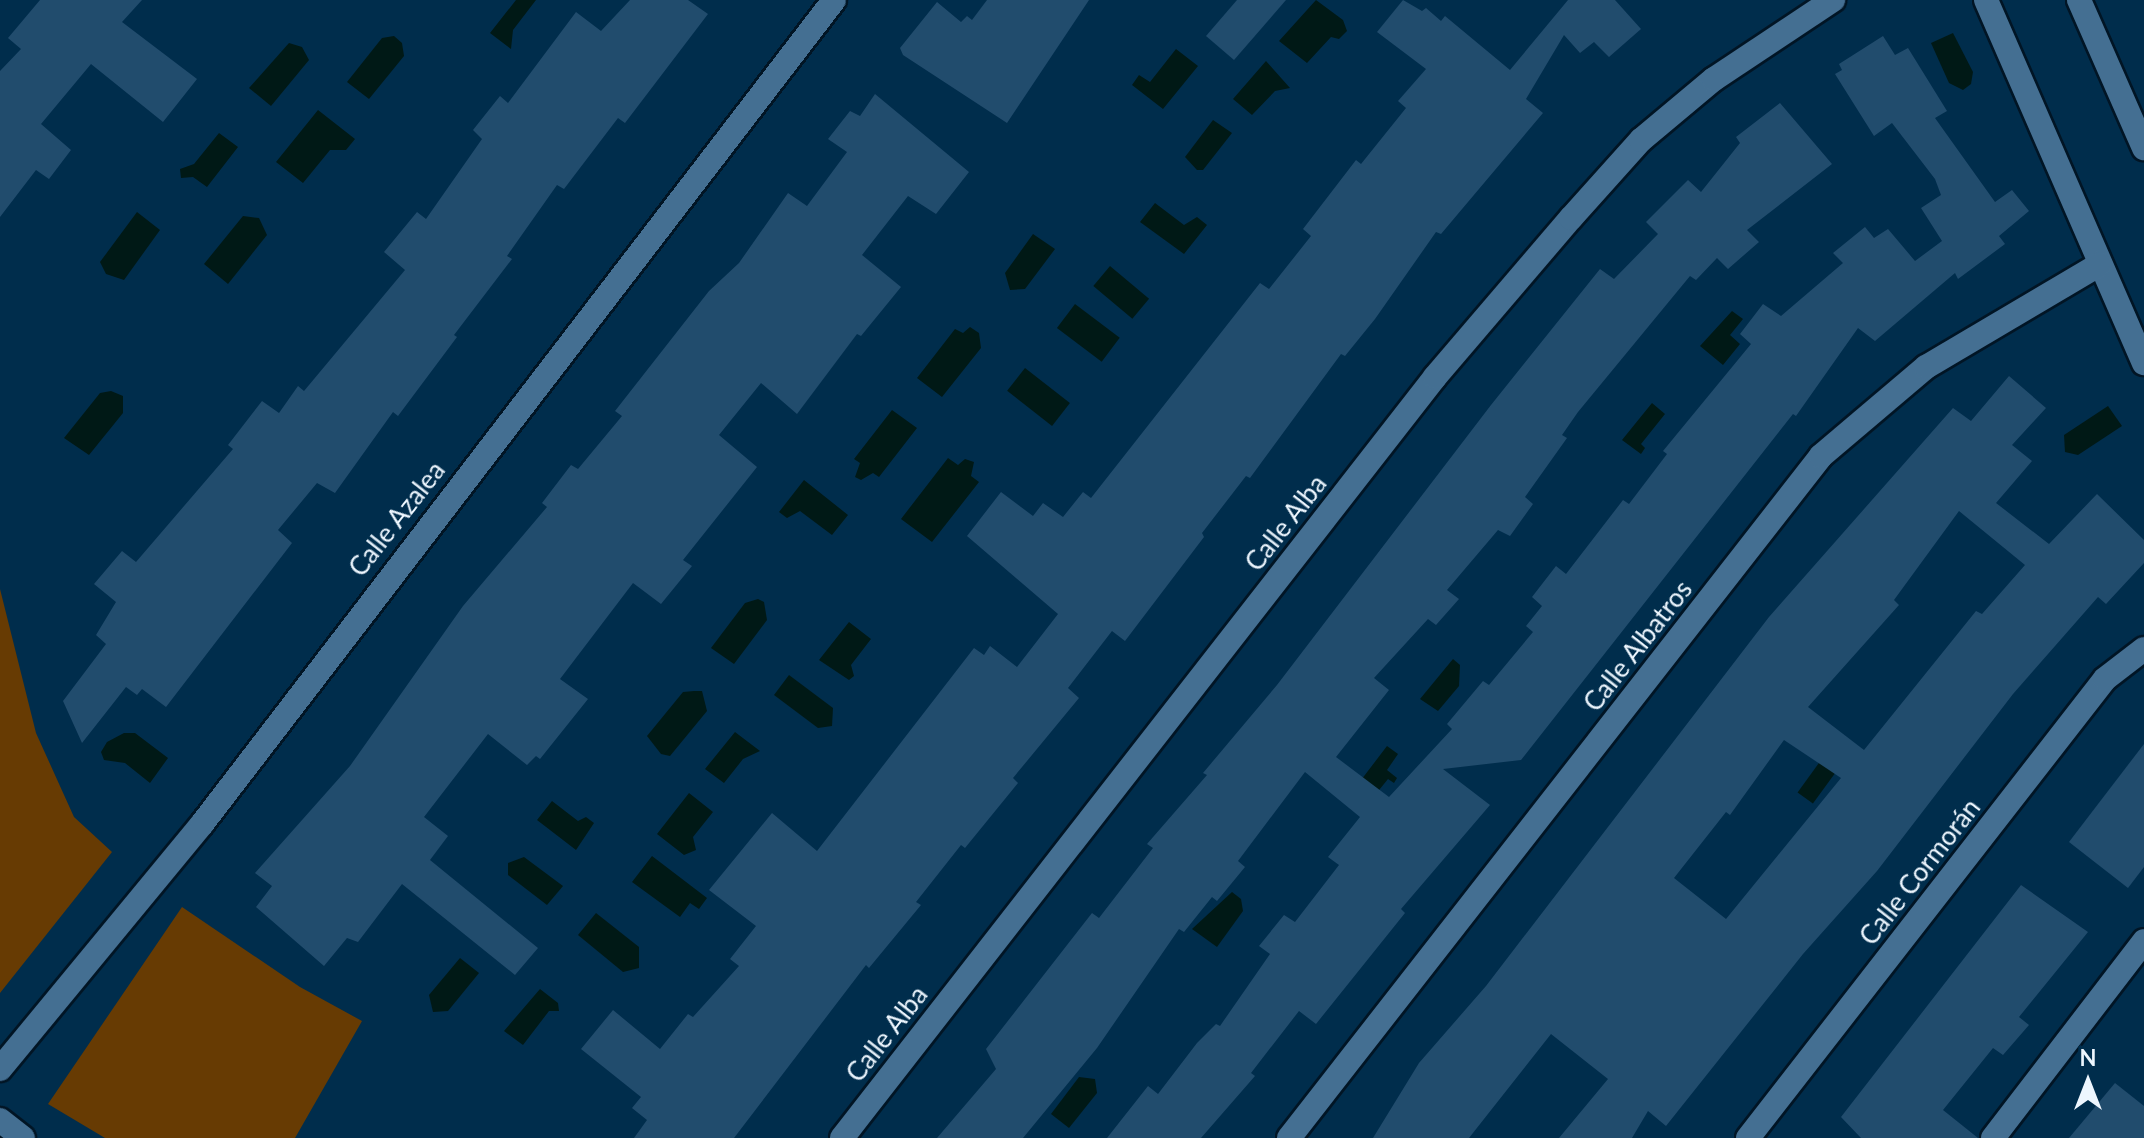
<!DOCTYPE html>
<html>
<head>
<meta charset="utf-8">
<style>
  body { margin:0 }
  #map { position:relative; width:2144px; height:1138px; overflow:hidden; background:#002d4c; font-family:Lato,sans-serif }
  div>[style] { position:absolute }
  .green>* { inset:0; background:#673b03 }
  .water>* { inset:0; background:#001916; transform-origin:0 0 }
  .building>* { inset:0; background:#214c6d }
  .roads { filter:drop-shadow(2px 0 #011525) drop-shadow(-2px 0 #011525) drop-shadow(0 2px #011525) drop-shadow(0 -2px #011525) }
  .minor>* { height:24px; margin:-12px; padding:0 12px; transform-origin:12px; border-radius:12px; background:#446f92 }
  span { translate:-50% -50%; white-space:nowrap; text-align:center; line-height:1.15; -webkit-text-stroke:6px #002d4c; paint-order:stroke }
  .street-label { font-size:26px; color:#edf6fe }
  .north { position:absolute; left:2048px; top:1042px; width:80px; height:80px; -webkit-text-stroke:6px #002d4c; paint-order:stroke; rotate:0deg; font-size:22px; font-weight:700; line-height:32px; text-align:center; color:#edf6fe }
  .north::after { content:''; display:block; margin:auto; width:28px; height:36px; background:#edf6fe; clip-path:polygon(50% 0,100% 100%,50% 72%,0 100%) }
</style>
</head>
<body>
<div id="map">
  <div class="green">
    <i style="clip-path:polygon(0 589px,36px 733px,74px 817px,112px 852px,0 993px)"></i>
    <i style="clip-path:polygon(182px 907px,300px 987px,362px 1021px,295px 1138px,105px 1138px,48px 1104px)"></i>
  </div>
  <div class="water">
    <i style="clip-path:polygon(516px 0,536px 0,513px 30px,511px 49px,490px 33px)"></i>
    <i style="clip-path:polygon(1316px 0,1343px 20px,1347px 31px,1339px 39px,1331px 37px,1307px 63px,1279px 41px)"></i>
    <i style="clip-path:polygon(1953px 33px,1973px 72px,1971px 84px,1963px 90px,1949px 83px,1931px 43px)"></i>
    <i style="clip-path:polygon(394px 36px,402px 43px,404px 56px,369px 99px,347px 82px,382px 38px)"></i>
    <i style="clip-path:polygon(289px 43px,302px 47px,309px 60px,271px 106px,249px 88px)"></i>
    <i style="clip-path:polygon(1176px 49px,1198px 66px,1163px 109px,1132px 85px,1139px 75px,1150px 82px)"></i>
    <i style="clip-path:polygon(1266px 61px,1290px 88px,1275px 91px,1252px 115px,1233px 99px)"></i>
    <i style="clip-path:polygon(318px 110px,355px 139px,346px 150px,330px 150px,303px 183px,276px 162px)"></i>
    <i style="clip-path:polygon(1213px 120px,1232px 133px,1203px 170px,1197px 170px,1185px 157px)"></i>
    <i style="clip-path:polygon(219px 133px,238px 147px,207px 187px,193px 177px,181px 178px,180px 169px,194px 164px)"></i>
    <i style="clip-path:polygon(1155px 203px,1184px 225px,1197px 217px,1207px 225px,1184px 254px,1140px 222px)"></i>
    <i style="clip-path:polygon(137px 212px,160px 230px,124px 280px,106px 274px,100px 262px)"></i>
    <i style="clip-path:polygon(243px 216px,259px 218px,267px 235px,228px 284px,204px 264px)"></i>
    <i style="clip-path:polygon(1033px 234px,1055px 249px,1025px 289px,1010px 290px,1005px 273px)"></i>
    <i style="left:1110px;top:266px;width:51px;height:26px;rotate:40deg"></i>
    <i style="left:1075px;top:304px;width:56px;height:30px;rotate:37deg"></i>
    <i style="clip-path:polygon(1732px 311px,1743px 319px,1730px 335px,1740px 344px,1723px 365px,1700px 346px)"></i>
    <i style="clip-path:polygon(970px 327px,979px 333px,981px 348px,942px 397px,917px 378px,955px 329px,963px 333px)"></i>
    <i style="left:1025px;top:368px;width:57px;height:29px;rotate:38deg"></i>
    <i style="clip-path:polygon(111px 391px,123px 396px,123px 413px,89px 455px,64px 438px,100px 393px)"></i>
    <i style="clip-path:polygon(1652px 403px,1665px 414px,1641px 444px,1645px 448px,1641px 454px,1622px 440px)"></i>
    <i style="clip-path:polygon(2108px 406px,2122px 426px,2078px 455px,2065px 452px,2064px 435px)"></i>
    <i style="clip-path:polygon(892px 410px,917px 428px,879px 477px,873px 473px,861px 480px,855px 477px,860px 463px,854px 459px)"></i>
    <i style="clip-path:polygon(948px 458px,958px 465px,965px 459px,974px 462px,971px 476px,979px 482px,932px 542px,901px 519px)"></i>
    <i style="clip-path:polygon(804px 480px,848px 515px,832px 535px,800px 511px,787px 518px,779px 512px)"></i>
    <i style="clip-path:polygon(758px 599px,764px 602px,767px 620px,734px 664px,711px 648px,745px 603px)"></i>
    <i style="clip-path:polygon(849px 622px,871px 639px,851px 665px,854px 676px,849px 680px,819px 660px)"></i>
    <i style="clip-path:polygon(1453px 659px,1460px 665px,1459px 686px,1438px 711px,1420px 699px)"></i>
    <i style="clip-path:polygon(789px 675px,833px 708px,832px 726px,818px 728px,774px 695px)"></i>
    <i style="clip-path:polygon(694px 691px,702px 691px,707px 711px,670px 756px,661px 754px,647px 736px,683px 692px)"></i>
    <i style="clip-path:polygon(735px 732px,760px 751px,743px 759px,724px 783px,705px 769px)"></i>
    <i style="clip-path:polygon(124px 733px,135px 733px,168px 758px,150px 783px,125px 763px,104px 760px,101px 752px,107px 742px)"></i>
    <i style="clip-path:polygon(1387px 746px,1398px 754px,1387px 770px,1397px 778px,1394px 783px,1388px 779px,1371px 800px,1355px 788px)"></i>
    <i style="left:1824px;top:756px;width:19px;height:45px;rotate:36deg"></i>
    <i style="clip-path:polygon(689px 793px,713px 812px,693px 837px,696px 850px,684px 855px,657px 834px)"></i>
    <i style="clip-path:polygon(552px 801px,578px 821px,586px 817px,594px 823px,576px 850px,537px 820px)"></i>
    <i style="clip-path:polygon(652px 856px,707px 898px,699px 909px,690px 903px,680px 917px,632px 882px)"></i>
    <i style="clip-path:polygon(524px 857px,563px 886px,547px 905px,508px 875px,508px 863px)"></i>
    <i style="clip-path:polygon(1232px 892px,1241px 899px,1243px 911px,1217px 947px,1192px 929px)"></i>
    <i style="clip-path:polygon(596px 913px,639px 947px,639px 968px,623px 972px,578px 935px)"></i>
    <i style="clip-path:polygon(460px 958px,479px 973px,448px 1011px,433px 1012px,429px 995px)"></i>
    <i style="clip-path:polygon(540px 989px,558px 1003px,559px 1011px,549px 1011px,523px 1045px,504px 1031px)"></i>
    <i style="clip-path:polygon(1079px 1077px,1095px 1079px,1097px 1093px,1069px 1128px,1051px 1114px)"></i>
  </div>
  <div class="building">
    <i style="clip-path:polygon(40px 0,142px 0,122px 22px,197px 79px,163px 122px,91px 64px,41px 124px,71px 150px,49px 179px,36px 170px,0 217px,0 71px,21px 49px,8px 38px)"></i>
    <i style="clip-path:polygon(630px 0,688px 0,708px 14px,625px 123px,618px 118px,564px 189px,557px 185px,507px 256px,512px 259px,454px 335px,457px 337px,398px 416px,393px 412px,335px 493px,317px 483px,278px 530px,292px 543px,166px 707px,142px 689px,137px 695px,126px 687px,82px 743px,63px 701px,106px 644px,96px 635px,116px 602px,94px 584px,122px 551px,136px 562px,233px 449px,228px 445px,262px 401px,279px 413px,298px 386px,304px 391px,405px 270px,384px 252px,417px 212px,426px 219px,482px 139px,473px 130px,500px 96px,508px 103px,576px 12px,601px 31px)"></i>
    <i style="clip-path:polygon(987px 0,1089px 0,1007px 123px,903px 55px,900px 48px,937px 2px,961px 22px,967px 16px,972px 20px)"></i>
    <i style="clip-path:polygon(1237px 0,1286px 0,1234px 60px,1206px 36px)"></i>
    <i style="clip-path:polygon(1403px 0,1422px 11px,1426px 8px,1441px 21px,1445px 16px,1510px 70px,1568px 0,1615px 0,1641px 29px,1609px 57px,1594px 42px,1580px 53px,1564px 35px,1526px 99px,1543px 113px,1441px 234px,1436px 232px,1375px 319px,1345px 356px,1341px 354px,1250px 478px,1246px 476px,1202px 533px,1204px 537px,1125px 641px,1112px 631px,1068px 688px,1079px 698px,1013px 778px,1018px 783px,965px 848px,961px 845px,916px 902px,921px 905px,869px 968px,866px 965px,734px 1138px,634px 1138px,647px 1120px,632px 1108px,641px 1097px,581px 1049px,613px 1010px,660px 1049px,688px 1014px,693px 1017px,739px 966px,730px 959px,756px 926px,709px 890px,772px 813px,817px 851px,974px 648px,984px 655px,990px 646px,1017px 667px,1058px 614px,967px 536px,1001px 492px,1033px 516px,1043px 503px,1063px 517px,1083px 492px,1091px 498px,1260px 283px,1269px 289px,1311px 236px,1303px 229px,1356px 160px,1361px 164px,1406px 108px,1398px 101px,1426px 69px,1377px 32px)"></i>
    <i style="clip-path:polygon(1883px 36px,1895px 55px,1908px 48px,1947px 111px,1935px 118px,1995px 202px,2012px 190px,2029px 211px,1999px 236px,2005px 244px,1958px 279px,1955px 273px,1875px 341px,1858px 328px,1796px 416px,1793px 414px,1521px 760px,1443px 769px,1490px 805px,1401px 909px,1405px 913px,1316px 1024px,1299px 1011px,1251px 1073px,1255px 1076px,1201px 1138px,1107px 1138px,1148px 1086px,1158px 1094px,1197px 1043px,1216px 1024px,1220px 1026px,1270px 954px,1259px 946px,1284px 915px,1295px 922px,1339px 865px,1328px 857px,1360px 817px,1305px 772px,1238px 861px,1245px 867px,1217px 901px,1212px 897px,1184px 932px,1179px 929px,1097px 1048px,1023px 1138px,937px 1138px,996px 1069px,986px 1049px,1092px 913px,1099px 918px,1153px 848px,1147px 844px,1207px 775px,1203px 773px,1277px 685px,1491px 405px,1600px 269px,1614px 279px,1658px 234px,1646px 222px,1688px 180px,1701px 192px,1740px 143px,1736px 137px,1780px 103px,1832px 164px,1747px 230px,1759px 242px,1728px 269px,1717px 258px,1696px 280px,1690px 276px,1578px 412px,1562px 435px,1567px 438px,1525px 497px,1533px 504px,1510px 536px,1498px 530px,1447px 590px,1459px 599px,1436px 625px,1428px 619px,1374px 678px,1389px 690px,1336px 757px,1389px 797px,1452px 729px,1447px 724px,1483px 681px,1489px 685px,1533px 632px,1526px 626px,1542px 606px,1532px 597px,1556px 566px,1566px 574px,1623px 500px,1629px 504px,1667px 454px,1663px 451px,1751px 344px,1740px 334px,1763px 304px,1781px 316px,1843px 263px,1833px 253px,1865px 227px,1874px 238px,1888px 229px,1915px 261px,1942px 241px,1921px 208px,1941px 195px,1935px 179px,1892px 123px,1874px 136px,1835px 74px,1842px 70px,1839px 64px)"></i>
    <i style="clip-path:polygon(875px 94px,969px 172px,936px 214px,908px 196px,862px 255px,901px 287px,861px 336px,857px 334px,797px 414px,761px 383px,719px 435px,757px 467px,683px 560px,692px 566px,661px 604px,633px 583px,560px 679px,588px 699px,540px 759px,536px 756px,527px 765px,488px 734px,424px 817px,448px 836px,430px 860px,538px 948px,515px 975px,402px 884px,358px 942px,347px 938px,324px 966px,256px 907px,272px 886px,255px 873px,350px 766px,463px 606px,547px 507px,542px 503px,571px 465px,578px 469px,622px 416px,615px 411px,709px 291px,739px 263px,788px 193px,807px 206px,847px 152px,828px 139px,850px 111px,860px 116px)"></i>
    <i style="clip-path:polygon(evenodd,2009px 376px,2046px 408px,2012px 445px,2032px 461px,1996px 503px,2049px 544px,2097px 494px,2144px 540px,2144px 563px,2106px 604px,2098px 597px,2013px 694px,1877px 871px,1803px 954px,1666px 1126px,1648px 1111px,1632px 1138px,1559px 1138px,1608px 1079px,1551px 1034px,1469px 1138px,1373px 1138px,1419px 1063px,1486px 986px,1769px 617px,1953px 408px,1971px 421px,2009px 376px,1959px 511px,2025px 565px,1982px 614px,1976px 611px,1864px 750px,1808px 707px,1899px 605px,1894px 600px,1959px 511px,2009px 376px,1784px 740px,1841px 778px,1726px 919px,1674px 878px,1726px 812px,1730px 815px,1784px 740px)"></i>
    <i style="clip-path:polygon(2144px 744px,2144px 867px,2128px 888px,2069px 842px)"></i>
    <i style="clip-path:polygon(2021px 885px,2088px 932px,2019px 1017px,2029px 1025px,2003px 1055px,1993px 1048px,1943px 1110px,1978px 1138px,1861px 1138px,1841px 1117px)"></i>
    <i style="clip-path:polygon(2115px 1083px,2144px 1106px,2144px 1138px,2069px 1138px)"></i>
  </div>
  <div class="roads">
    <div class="minor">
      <i style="left:1986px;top:0;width:396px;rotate:66.5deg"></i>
      <i style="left:2079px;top:0;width:162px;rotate:66.3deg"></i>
      <i style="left:0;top:1069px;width:318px;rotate:-50.5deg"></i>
      <i style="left:202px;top:824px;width:1038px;rotate:-52.51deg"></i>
      <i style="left:0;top:1120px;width:29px;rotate:38deg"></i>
      <i style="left:842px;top:1138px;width:965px;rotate:-52.07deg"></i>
      <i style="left:1435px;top:377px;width:209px;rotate:-49.5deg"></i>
      <i style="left:1571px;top:218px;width:105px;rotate:-48.1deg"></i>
      <i style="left:1641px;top:140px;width:95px;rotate:-39.9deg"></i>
      <i style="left:1714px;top:79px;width:143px;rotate:-33.6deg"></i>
      <i style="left:1289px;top:1138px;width:865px;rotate:-52.04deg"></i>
      <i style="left:1821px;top:456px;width:138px;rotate:-40.3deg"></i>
      <i style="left:1926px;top:367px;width:202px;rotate:-30.6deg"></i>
      <i style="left:1748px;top:1138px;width:581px;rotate:-52.13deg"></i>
      <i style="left:2105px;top:679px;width:49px;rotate:-37.6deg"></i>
      <i style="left:1993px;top:1138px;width:248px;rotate:-52.5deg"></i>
    </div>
  </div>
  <div class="street-label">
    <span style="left:397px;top:519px;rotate:-52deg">Calle Azalea</span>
    <span style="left:1286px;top:523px;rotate:-52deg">Calle Alba</span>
    <span style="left:1638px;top:646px;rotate:-52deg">Calle Albatros</span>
    <span style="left:1920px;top:872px;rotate:-52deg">Calle Cormorán</span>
    <span style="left:887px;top:1034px;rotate:-52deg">Calle Alba</span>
  </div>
  <div class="north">N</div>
</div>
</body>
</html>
